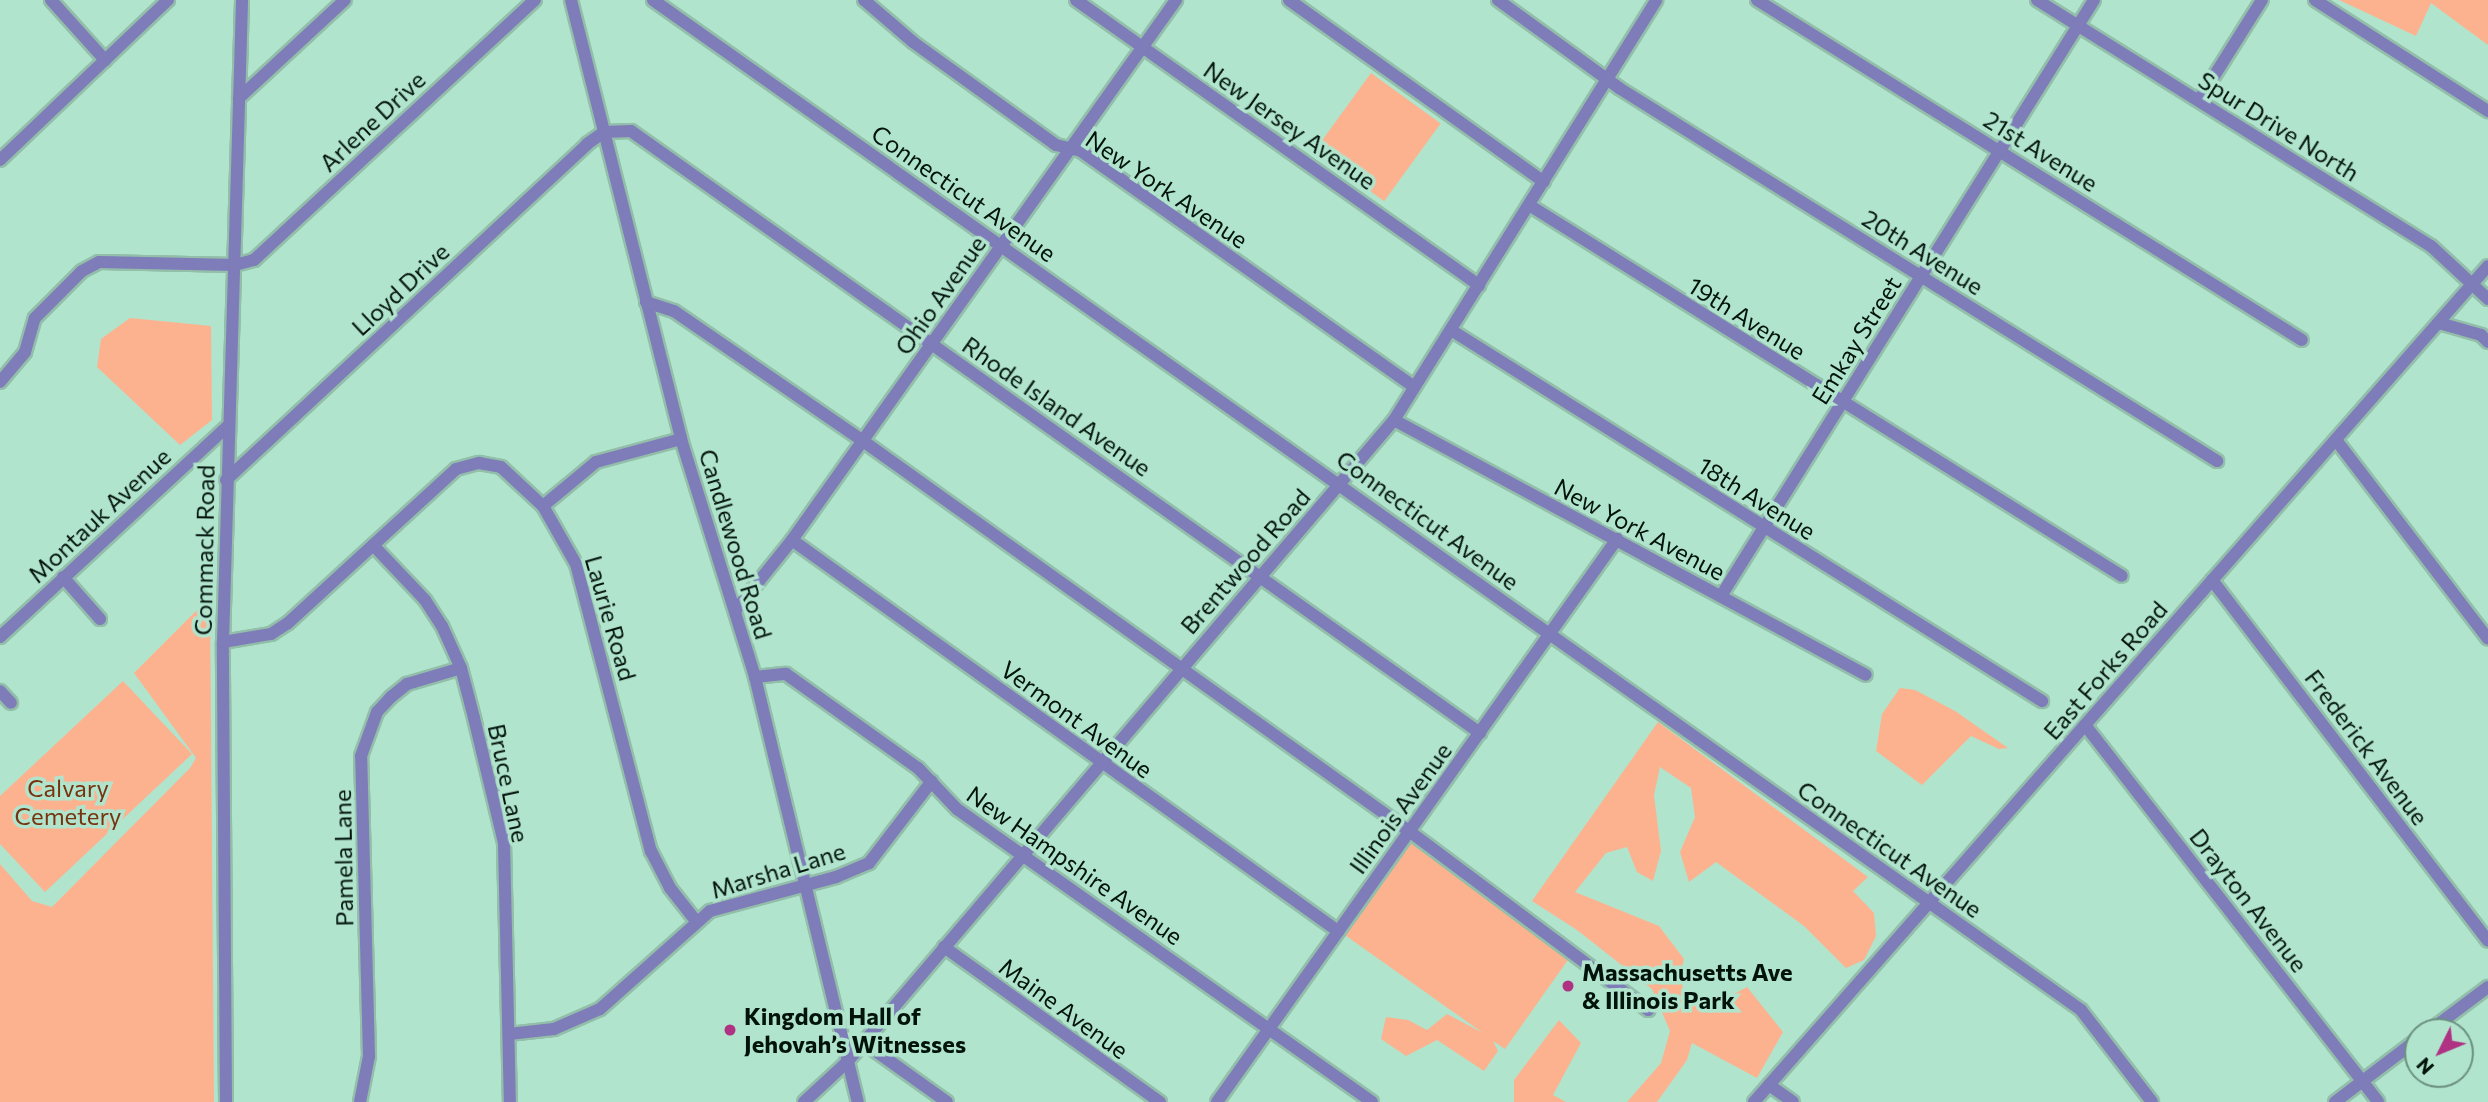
<!DOCTYPE html>
<html>
<head>
<meta charset="utf-8">
<style>
  body { margin:0 }
  #map { position:relative; width:2488px; height:1102px; overflow:hidden; background:#b1e4cd; font-family:Commissioner,sans-serif }
  div>[style] { position:absolute }
  .green>* { inset:0; background:#fdb28f; transform-origin:0 0 }
  .roads { filter:drop-shadow(2px 0 #92beaa) drop-shadow(-2px 0 #92beaa) drop-shadow(0 2px #92beaa) drop-shadow(0 -2px #92beaa) }
  .minor>* { height:12px; margin:-6px; padding:0 6px; transform-origin:6px; border-radius:6px; background:#7e7cb9 }
  .dots>* { width:19px; height:19px; translate:-50% -50%; box-sizing:border-box; border:4px solid #b1e4cd; border-radius:50% }
  span { translate:-50% -50%; white-space:nowrap; text-align:center; line-height:1.15; -webkit-text-stroke:7px #b1e4cd; paint-order:stroke }
  .street-label { font-size:24px; color:#02130c }
  .park-label { font-size:24px; color:#76330e }
  .poi-label { font-size:24px; color:#02130c; font-weight:700 }
  .left { translate:0 -50%; text-align:left }
  .north { position:absolute; left:2404px; top:1018px; width:70px; height:70px; box-sizing:border-box; background:#b1e4cd; border:2px solid #6b9080; border-radius:50%; rotate:227deg; font-size:19px; font-weight:700; line-height:28px; text-align:center; color:#02130c }
  .north::after { content:''; display:block; margin:auto; width:24px; height:32px; background:#af3283; clip-path:polygon(50% 0,100% 100%,50% 72%,0 100%) }
</style>
</head>
<body>
<div id="map">
  <div class="green">
    <i style="clip-path:polygon(2339px 0,2488px 0,2488px 45px,2431px 3px,2416px 36px)"></i>
    <i style="left:1371px;top:73px;width:86px;height:96px;rotate:36deg"></i>
    <i style="clip-path:polygon(130px 318px,211px 326px,212px 420px,180px 445px,97px 367px,101px 339px)"></i>
    <i style="clip-path:polygon(210px 597px,214px 1102px,0 1102px,0 864px,32px 901px,52px 907px,190px 768px,196px 758px,134px 673px)"></i>
    <i style="clip-path:polygon(123px 681px,192px 754px,45px 892px,0 844px,0 796px)"></i>
    <i style="clip-path:polygon(1900px 688px,1915px 690px,1955px 711px,2008px 748px,1999px 749px,1971px 736px,1922px 785px,1876px 751px,1882px 714px)"></i>
    <i style="clip-path:polygon(1658px 722px,1868px 877px,1853px 891px,1874px 913px,1876px 936px,1864px 960px,1846px 968px,1804px 926px,1716px 862px,1689px 882px,1680px 852px,1695px 817px,1691px 788px,1660px 767px,1654px 795px,1661px 851px,1653px 881px,1637px 872px,1627px 847px,1606px 853px,1575px 892px,1659px 926px,1684px 959px,1680px 974px,1685px 999px,1713px 1005px,1747px 987px,1783px 1032px,1757px 1078px,1692px 1043px,1687px 1060px,1657px 1102px,1627px 1102px,1661px 1063px,1670px 1031px,1652px 989px,1577px 930px,1532px 901px)"></i>
    <i style="clip-path:polygon(1416px 840px,1570px 957px,1505px 1049px,1493px 1041px,1498px 1051px,1484px 1071px,1437px 1040px,1406px 1056px,1381px 1039px,1386px 1017px,1408px 1020px,1427px 1030px,1447px 1014px,1483px 1033px,1342px 933px,1404px 844px)"></i>
    <i style="clip-path:polygon(1559px 1020px,1581px 1043px,1553px 1095px,1566px 1102px,1514px 1102px,1514px 1080px)"></i>
  </div>
  <div class="roads">
    <div class="minor">
      <i style="left:51px;top:0;width:81px;rotate:48deg"></i>
      <i style="left:571px;top:0;width:453px;rotate:75.9deg"></i>
      <i style="left:681px;top:439px;width:249px;rotate:72.7deg"></i>
      <i style="left:755px;top:677px;width:437px;rotate:76.4deg"></i>
      <i style="left:653px;top:0;width:1749px;rotate:35.27deg"></i>
      <i style="left:2081px;top:1010px;width:116px;rotate:52.3deg"></i>
      <i style="left:864px;top:0;width:65px;rotate:40.6deg"></i>
      <i style="left:913px;top:42px;width:176px;rotate:35.8deg"></i>
      <i style="left:1056px;top:145px;width:26px;rotate:13deg"></i>
      <i style="left:1081px;top:151px;width:408px;rotate:35.3deg"></i>
      <i style="left:1076px;top:0;width:494px;rotate:35.3deg"></i>
      <i style="left:1289px;top:0;width:313px;rotate:35.5deg"></i>
      <i style="left:1498px;top:0;width:150px;rotate:36deg"></i>
      <i style="left:1619px;top:88px;width:705px;rotate:31.95deg"></i>
      <i style="left:1757px;top:0;width:642px;rotate:31.96deg"></i>
      <i style="left:2037px;top:0;width:464px;rotate:32deg"></i>
      <i style="left:2431px;top:246px;width:78px;rotate:42.9deg"></i>
      <i style="left:2315px;top:0;width:206px;rotate:32.7deg"></i>
      <i style="left:239px;top:98px;width:144px;rotate:-42.8deg"></i>
      <i style="left:2199px;top:100px;width:118px;rotate:-57.8deg"></i>
      <i style="left:0;top:160px;width:232px;rotate:-43.6deg"></i>
      <i style="left:1529px;top:205px;width:699px;rotate:32.03deg"></i>
      <i style="left:646px;top:302px;width:29px;rotate:18deg"></i>
      <i style="left:674px;top:311px;width:229px;rotate:34.5deg"></i>
      <i style="left:863px;top:441px;width:671px;rotate:35.54deg"></i>
      <i style="left:1409px;top:831px;width:299px;rotate:36.8deg"></i>
      <i style="left:2439px;top:323px;width:44px;rotate:15.9deg"></i>
      <i style="left:2481px;top:335px;width:10px;rotate:45deg"></i>
      <i style="left:1451px;top:330px;width:698px;rotate:32.12deg"></i>
      <i style="left:0;top:382px;width:39px;rotate:-50deg"></i>
      <i style="left:25px;top:352px;width:35px;rotate:-74deg"></i>
      <i style="left:35px;top:318px;width:66px;rotate:-45deg"></i>
      <i style="left:82px;top:271px;width:19px;rotate:-28deg"></i>
      <i style="left:99px;top:262px;width:136px;rotate:1.3deg"></i>
      <i style="left:235px;top:265px;width:20px;rotate:-15deg"></i>
      <i style="left:254px;top:260px;width:383px;rotate:-42.8deg"></i>
      <i style="left:1394px;top:420px;width:536px;rotate:28.38deg"></i>
      <i style="left:2336px;top:440px;width:250px;rotate:52.6deg"></i>
      <i style="left:226px;top:480px;width:493px;rotate:-42.9deg"></i>
      <i style="left:587px;top:144px;width:21px;rotate:-35deg"></i>
      <i style="left:604px;top:132px;width:27px;rotate:-2deg"></i>
      <i style="left:631px;top:131px;width:1041px;rotate:35.34deg"></i>
      <i style="left:543px;top:506px;width:69px;rotate:-39.7deg"></i>
      <i style="left:596px;top:462px;width:88px;rotate:-15.1deg"></i>
      <i style="left:792px;top:540px;width:672px;rotate:35.61deg"></i>
      <i style="left:373px;top:545px;width:76px;rotate:46.6deg"></i>
      <i style="left:425px;top:600px;width:31px;rotate:57deg"></i>
      <i style="left:442px;top:626px;width:46px;rotate:65.7deg"></i>
      <i style="left:461px;top:668px;width:52px;rotate:75.4deg"></i>
      <i style="left:474px;top:718px;width:129px;rotate:76.5deg"></i>
      <i style="left:504px;top:843px;width:259px;rotate:88.7deg"></i>
      <i style="left:63px;top:577px;width:56px;rotate:48.6deg"></i>
      <i style="left:2212px;top:580px;width:454px;rotate:52.6deg"></i>
      <i style="left:1721px;top:596px;width:703px;rotate:-57.96deg"></i>
      <i style="left:735px;top:611px;width:91px;rotate:-51.2deg"></i>
      <i style="left:792px;top:540px;width:663px;rotate:-54.58deg"></i>
      <i style="left:0;top:637px;width:311px;rotate:-42.8deg"></i>
      <i style="left:223px;top:642px;width:49px;rotate:-9.5deg"></i>
      <i style="left:271px;top:634px;width:20px;rotate:-33deg"></i>
      <i style="left:288px;top:623px;width:228px;rotate:-42.5deg"></i>
      <i style="left:456px;top:469px;width:24px;rotate:-15deg"></i>
      <i style="left:479px;top:463px;width:22px;rotate:10deg"></i>
      <i style="left:501px;top:467px;width:57px;rotate:42.9deg"></i>
      <i style="left:543px;top:506px;width:67px;rotate:60.4deg"></i>
      <i style="left:576px;top:564px;width:297px;rotate:75.4deg"></i>
      <i style="left:651px;top:851px;width:42px;rotate:62.8deg"></i>
      <i style="left:670px;top:888px;width:42px;rotate:51.8deg"></i>
      <i style="left:755px;top:677px;width:31px;rotate:-6deg"></i>
      <i style="left:786px;top:674px;width:162px;rotate:35.5deg"></i>
      <i style="left:918px;top:768px;width:57px;rotate:46.4deg"></i>
      <i style="left:957px;top:809px;width:508px;rotate:35.22deg"></i>
      <i style="left:0;top:691px;width:16px;rotate:47deg"></i>
      <i style="left:2085px;top:725px;width:477px;rotate:52.1deg"></i>
      <i style="left:944px;top:947px;width:266px;rotate:35.7deg"></i>
      <i style="left:2428px;top:1032px;width:75px;rotate:-36.9deg"></i>
      <i style="left:509px;top:1034px;width:45px;rotate:-6.3deg"></i>
      <i style="left:554px;top:1029px;width:50px;rotate:-23.5deg"></i>
      <i style="left:600px;top:1009px;width:147px;rotate:-41.7deg"></i>
      <i style="left:710px;top:911px;width:131px;rotate:-15.1deg"></i>
      <i style="left:836px;top:877px;width:36px;rotate:-23deg"></i>
      <i style="left:869px;top:863px;width:103px;rotate:-52.5deg"></i>
      <i style="left:863px;top:1042px;width:103px;rotate:35.5deg"></i>
      <i style="left:1769px;top:1085px;width:29px;rotate:35deg"></i>
      <i style="left:226px;top:1102px;width:460px;rotate:-90.4deg"></i>
      <i style="left:223px;top:642px;width:642px;rotate:-88.3deg"></i>
      <i style="left:360px;top:1102px;width:47px;rotate:-78.9deg"></i>
      <i style="left:369px;top:1056px;width:300px;rotate:-91.5deg"></i>
      <i style="left:361px;top:756px;width:47px;rotate:-70deg"></i>
      <i style="left:377px;top:712px;width:21px;rotate:-47deg"></i>
      <i style="left:391px;top:697px;width:21px;rotate:-39deg"></i>
      <i style="left:407px;top:684px;width:56px;rotate:-16.5deg"></i>
      <i style="left:804px;top:1102px;width:59px;rotate:-42.9deg"></i>
      <i style="left:847px;top:1062px;width:843px;rotate:-49.57deg"></i>
      <i style="left:1394px;top:420px;width:495px;rotate:-58deg"></i>
      <i style="left:1217px;top:1102px;width:691px;rotate:-54.61deg"></i>
      <i style="left:1754px;top:1102px;width:1112px;rotate:-48.72deg"></i>
      <i style="left:2335px;top:1102px;width:104px;rotate:-37.2deg"></i>
    </div>
  </div>
  <div class="dots">
    <i style="left:1568px;top:986px;background:#af3283"></i>
    <i style="left:730px;top:1030px;background:#af3283"></i>
  </div>
  <div class="street-label">
    <span style="left:372px;top:121px;rotate:-43deg">Arlene Drive</span>
    <span style="left:1290px;top:125px;rotate:35deg">New Jersey Avenue</span>
    <span style="left:2279px;top:126px;rotate:32deg">Spur Drive North</span>
    <span style="left:2041px;top:151px;rotate:32deg">21st Avenue</span>
    <span style="left:1167px;top:189px;rotate:34deg">New York Avenue</span>
    <span style="left:964px;top:193px;rotate:35deg">Connecticut Avenue</span>
    <span style="left:1923px;top:252px;rotate:32deg">20th Avenue</span>
    <span style="left:400px;top:289px;rotate:-43deg">Lloyd Drive</span>
    <span style="left:940px;top:295px;rotate:-55deg">Ohio Avenue</span>
    <span style="left:1747px;top:318px;rotate:32deg">19th Avenue</span>
    <span style="left:1856px;top:340px;rotate:-58deg">Emkay Street</span>
    <span style="left:1057px;top:406px;rotate:35deg">Rhode Island Avenue</span>
    <span style="left:1757px;top:498px;rotate:32deg">18th Avenue</span>
    <span style="left:99px;top:515px;rotate:-43deg">Montauk Avenue</span>
    <span style="left:1428px;top:520px;rotate:36deg">Connecticut Avenue</span>
    <span style="left:1640px;top:529px;rotate:28deg">New York Avenue</span>
    <span style="left:736px;top:544px;rotate:73deg">Candlewood Road</span>
    <span style="left:204px;top:550px;rotate:-89deg">Commack Road</span>
    <span style="left:1245px;top:561px;rotate:-49deg">Brentwood Road</span>
    <span style="left:611px;top:618px;rotate:74deg">Laurie Road</span>
    <span style="left:2105px;top:670px;rotate:-49deg">East Forks Road</span>
    <span style="left:1077px;top:719px;rotate:36deg">Vermont Avenue</span>
    <span style="left:2367px;top:747px;rotate:53deg">Frederick Avenue</span>
    <span style="left:509px;top:783px;rotate:78deg">Bruce Lane</span>
    <span style="left:1400px;top:808px;rotate:-54deg">Illinois Avenue</span>
    <span style="left:1890px;top:849px;rotate:35deg">Connecticut Avenue</span>
    <span style="left:343px;top:858px;rotate:-91deg">Pamela Lane</span>
    <span style="left:1075px;top:865px;rotate:35deg">New Hampshire Avenue</span>
    <span style="left:778px;top:870px;rotate:-17deg">Marsha Lane</span>
    <span style="left:2249px;top:900px;rotate:52deg">Drayton Avenue</span>
    <span style="left:1064px;top:1008px;rotate:36deg">Maine Avenue</span>
  </div>
  <div class="park-label">
    <span style="left:68px;top:802px">Calvary<br>Cemetery</span>
  </div>
  <div class="poi-label">
    <span class="left" style="left:1582px;top:986px">Massachusetts Ave<br>&amp; Illinois Park</span>
    <span class="left" style="left:744px;top:1030px">Kingdom Hall of<br>Jehovah’s Witnesses</span>
  </div>
  <div class="north">N</div>
</div>
</body>
</html>
